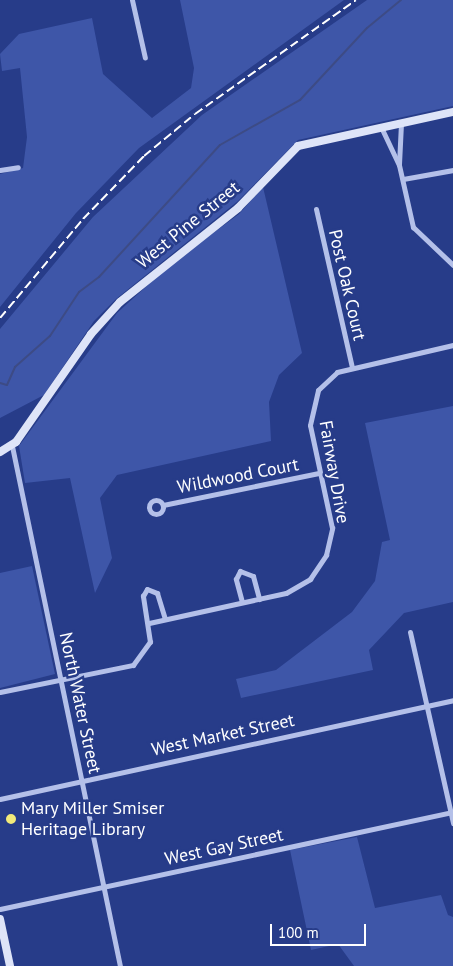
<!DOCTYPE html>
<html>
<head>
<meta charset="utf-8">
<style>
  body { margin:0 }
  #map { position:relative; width:453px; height:966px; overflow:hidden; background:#273c89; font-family:"PT Sans",sans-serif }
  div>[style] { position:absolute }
  .green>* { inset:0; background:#3e56a8 }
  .stream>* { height:2px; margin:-1px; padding:0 1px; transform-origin:1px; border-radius:1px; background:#3d4b85 }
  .street>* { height:5px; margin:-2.5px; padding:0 2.5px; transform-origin:2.5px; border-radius:2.5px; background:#b4c0e9 }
  .street>.ring { margin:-2.5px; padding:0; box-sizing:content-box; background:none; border:5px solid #b4c0e9; border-radius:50% }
  .secondary>* { height:8px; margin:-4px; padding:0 4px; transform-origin:4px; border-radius:4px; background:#dee4f8 }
  .rail>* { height:2px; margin-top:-1px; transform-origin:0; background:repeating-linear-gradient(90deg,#fff 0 9px,transparent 0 13px) }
  .dots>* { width:14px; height:14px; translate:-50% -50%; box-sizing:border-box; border:2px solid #273c89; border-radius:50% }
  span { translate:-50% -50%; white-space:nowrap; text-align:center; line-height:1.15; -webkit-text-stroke:5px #273c89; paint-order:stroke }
  .street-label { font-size:18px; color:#fff }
  .poi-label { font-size:18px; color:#fff }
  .left { translate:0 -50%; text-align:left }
  .scale { position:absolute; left:270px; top:924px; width:96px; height:22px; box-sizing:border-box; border:2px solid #fff; border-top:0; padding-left:6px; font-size:15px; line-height:18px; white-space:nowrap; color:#fff; -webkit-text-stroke:4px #273c89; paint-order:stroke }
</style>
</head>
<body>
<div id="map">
  <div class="green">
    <i style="clip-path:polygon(180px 0,344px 0,139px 148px,76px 213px,0 307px,0 174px,23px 168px,27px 137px,20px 68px,2px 71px,0 54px,19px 34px,92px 18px,103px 74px,152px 118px,191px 88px,194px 68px)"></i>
    <i style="clip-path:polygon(367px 0,453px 0,453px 106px,298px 140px,238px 201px,116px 299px,94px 321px,44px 395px,0 418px,0 329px,93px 217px,202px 115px)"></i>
    <i style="clip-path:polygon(263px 187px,302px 353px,279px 375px,269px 402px,271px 441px,117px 475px,100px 498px,112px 558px,95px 593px,70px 478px,25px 483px,19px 446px,117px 313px,171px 264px,239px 214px)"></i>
    <i style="clip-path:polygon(453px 406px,453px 602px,404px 613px,369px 650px,373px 670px,241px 698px,236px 679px,276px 670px,352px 612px,375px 581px,382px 542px,390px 540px,365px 423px)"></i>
    <i style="clip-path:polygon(32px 566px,55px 674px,0 688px,0 573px)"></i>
    <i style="clip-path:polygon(357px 837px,375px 908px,441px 895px,448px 915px,453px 917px,453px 966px,354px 966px,338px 944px,311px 950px,290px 850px)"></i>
  </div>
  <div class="stream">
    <i style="left:0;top:383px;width:7px;rotate:16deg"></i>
    <i style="left:7px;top:385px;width:20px;rotate:-66deg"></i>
    <i style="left:15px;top:367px;width:47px;rotate:-41.5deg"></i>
    <i style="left:50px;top:336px;width:53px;rotate:-56.6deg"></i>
    <i style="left:79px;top:292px;width:25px;rotate:-37deg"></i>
    <i style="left:99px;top:277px;width:179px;rotate:-47.5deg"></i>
    <i style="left:220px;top:145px;width:92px;rotate:-29.4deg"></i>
    <i style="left:300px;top:100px;width:98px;rotate:-47.1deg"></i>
    <i style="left:367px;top:28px;width:44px;rotate:-39.5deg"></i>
  </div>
  <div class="street">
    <i style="left:132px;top:0;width:59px;rotate:77.4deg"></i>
    <i style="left:381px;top:127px;width:42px;rotate:64.7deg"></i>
    <i style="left:399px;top:165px;width:64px;rotate:77.3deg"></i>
    <i style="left:413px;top:227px;width:55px;rotate:43.5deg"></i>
    <i style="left:399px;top:164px;width:41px;rotate:-87.2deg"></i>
    <i style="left:0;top:170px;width:18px;rotate:-9deg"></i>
    <i style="left:403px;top:179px;width:51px;rotate:-10.2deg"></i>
    <i style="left:316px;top:209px;width:162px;rotate:77.2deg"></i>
    <i style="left:12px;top:446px;width:531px;rotate:78.27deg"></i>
    <i class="ring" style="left:149px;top:500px;width:9px;height:9px"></i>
    <i style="left:163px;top:505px;width:159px;rotate:-11.6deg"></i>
    <i style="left:242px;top:602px;width:24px;rotate:-105deg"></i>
    <i style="left:236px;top:579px;width:9px;rotate:-63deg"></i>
    <i style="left:240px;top:571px;width:14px;rotate:21deg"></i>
    <i style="left:253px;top:576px;width:24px;rotate:75deg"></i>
    <i style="left:149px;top:623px;width:140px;rotate:-12.4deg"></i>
    <i style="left:286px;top:593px;width:28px;rotate:-30deg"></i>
    <i style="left:310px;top:579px;width:29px;rotate:-56deg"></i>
    <i style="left:326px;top:555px;width:28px;rotate:-77deg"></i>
    <i style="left:332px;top:528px;width:105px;rotate:-102.1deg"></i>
    <i style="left:310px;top:425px;width:36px;rotate:-77deg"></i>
    <i style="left:318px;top:390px;width:26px;rotate:-43deg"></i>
    <i style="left:337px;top:372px;width:119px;rotate:-13.1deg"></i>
    <i style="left:410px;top:632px;width:196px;rotate:77.3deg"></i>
    <i style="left:0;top:692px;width:136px;rotate:-11.5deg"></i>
    <i style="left:133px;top:665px;width:29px;rotate:-54deg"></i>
    <i style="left:150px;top:642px;width:47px;rotate:-98.7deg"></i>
    <i style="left:143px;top:596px;width:8px;rotate:-60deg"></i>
    <i style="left:147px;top:589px;width:11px;rotate:22deg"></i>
    <i style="left:157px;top:593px;width:27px;rotate:73deg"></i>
    <i style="left:0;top:799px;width:464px;rotate:-12.3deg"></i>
    <i style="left:0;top:909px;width:463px;rotate:-12.1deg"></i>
  </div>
  <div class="secondary">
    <i style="left:0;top:452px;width:19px;rotate:-32deg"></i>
    <i style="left:16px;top:442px;width:131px;rotate:-55.2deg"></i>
    <i style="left:91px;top:334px;width:43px;rotate:-47.8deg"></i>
    <i style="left:120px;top:302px;width:151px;rotate:-38.5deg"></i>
    <i style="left:238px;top:208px;width:86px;rotate:-45.9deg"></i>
    <i style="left:298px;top:146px;width:159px;rotate:-12.4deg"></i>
    <i style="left:0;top:919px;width:48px;rotate:78deg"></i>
  </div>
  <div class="rail">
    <i style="left:0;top:318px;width:129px;rotate:-50deg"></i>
    <i style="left:83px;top:219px;width:88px;rotate:-45.9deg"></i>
    <i style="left:144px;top:156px;width:66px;rotate:-39.5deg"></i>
    <i style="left:195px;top:114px;width:197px;rotate:-35.3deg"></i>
  </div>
  <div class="dots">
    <i style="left:11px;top:819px;background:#f2ea7a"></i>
  </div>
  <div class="street-label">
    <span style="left:188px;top:225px;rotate:-39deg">West Pine Street</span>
    <span style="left:347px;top:285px;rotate:77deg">Post Oak Court</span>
    <span style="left:334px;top:472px;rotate:80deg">Fairway Drive</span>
    <span style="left:238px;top:476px;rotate:-11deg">Wildwood Court</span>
    <span style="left:80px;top:703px;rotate:78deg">North Water Street</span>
    <span style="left:223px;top:735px;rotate:-12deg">West Market Street</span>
    <span style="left:224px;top:847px;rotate:-12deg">West Gay Street</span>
  </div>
  <div class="poi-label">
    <span class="left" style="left:21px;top:819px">Mary Miller Smiser<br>Heritage Library</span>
  </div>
  <div class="scale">100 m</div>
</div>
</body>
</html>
